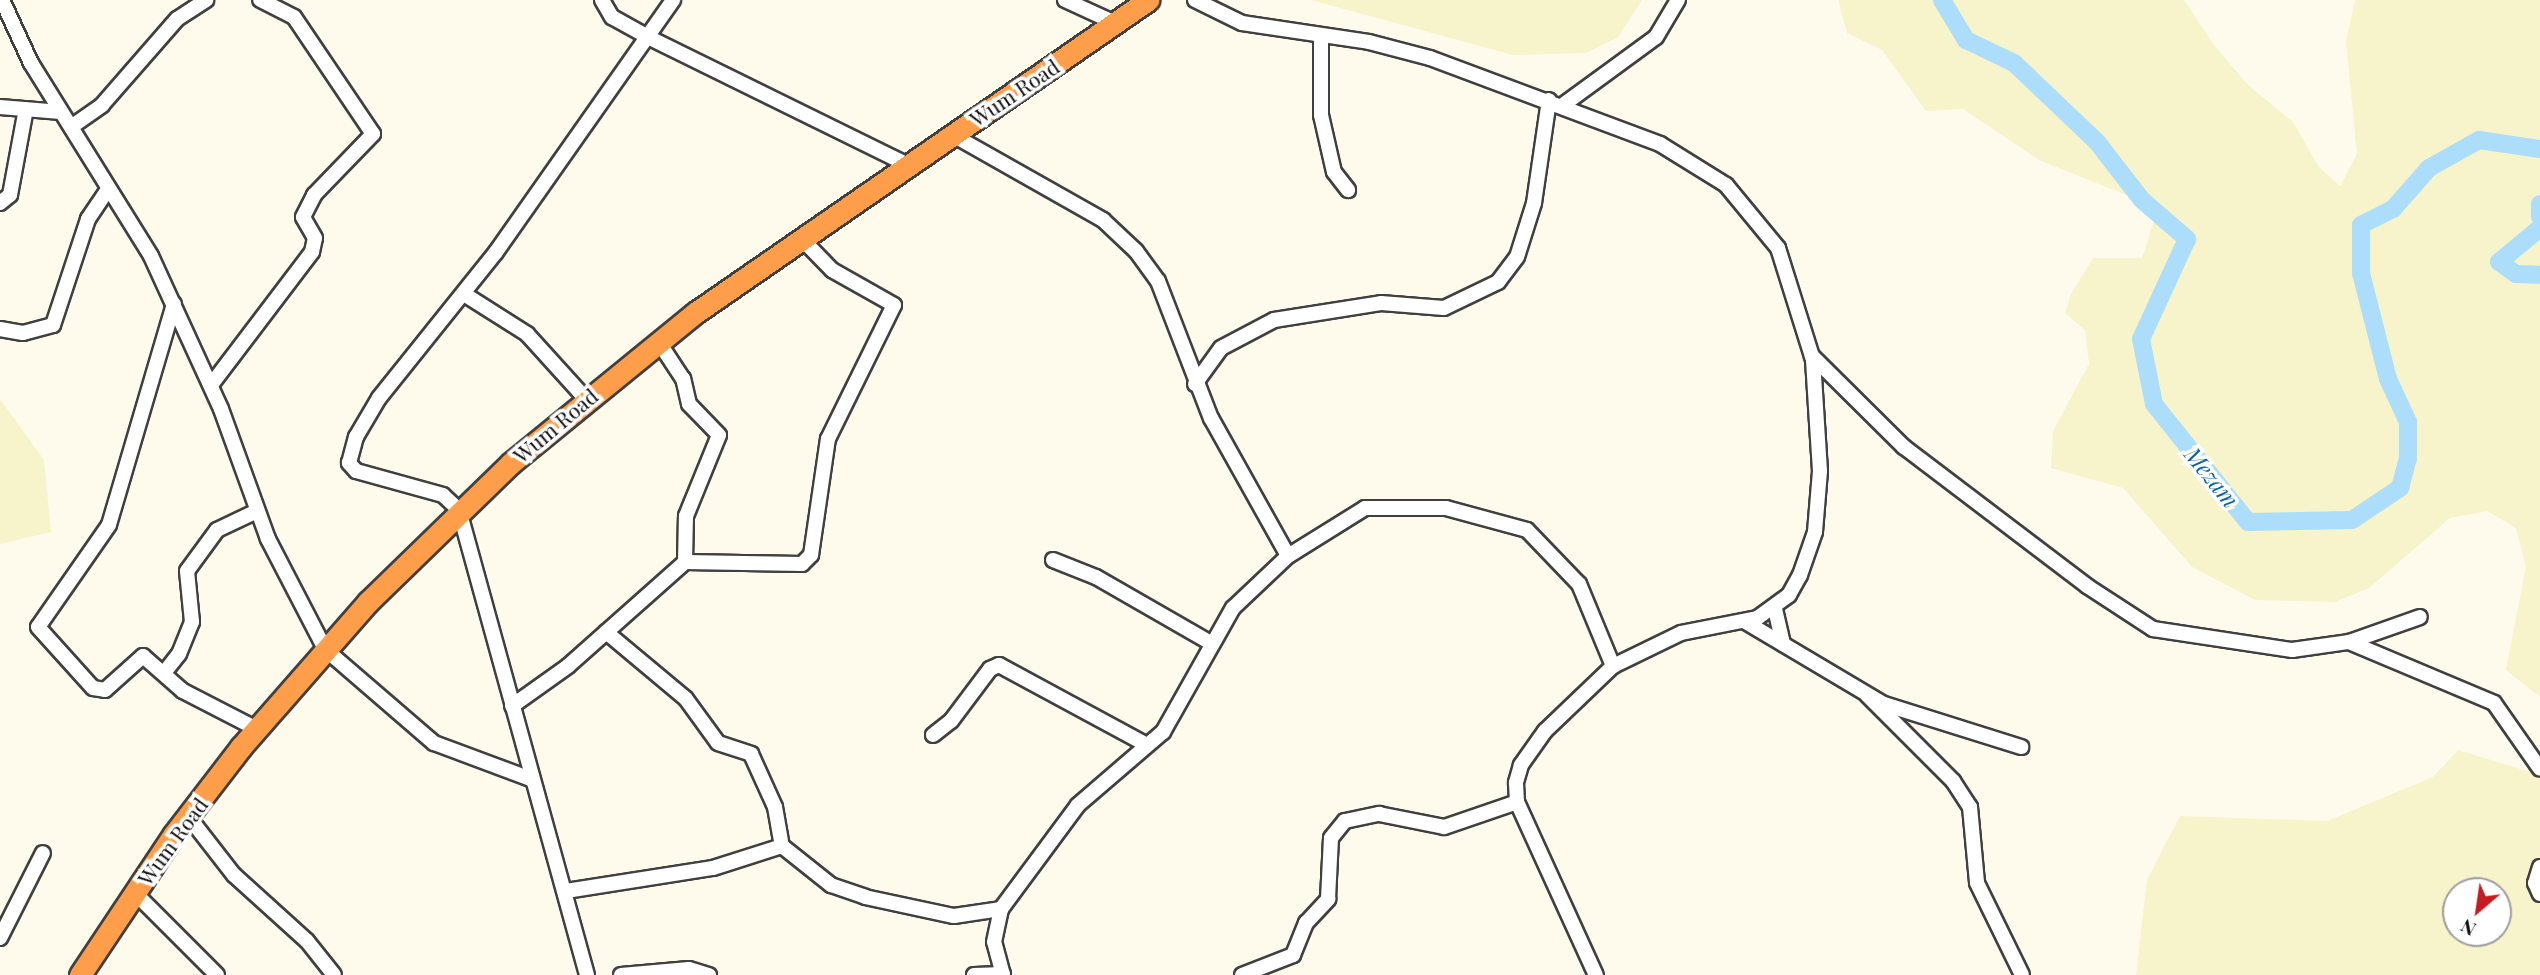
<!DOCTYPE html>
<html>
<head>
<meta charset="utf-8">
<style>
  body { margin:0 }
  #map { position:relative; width:2540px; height:975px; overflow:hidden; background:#fffbec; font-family:"Playfair Display",serif }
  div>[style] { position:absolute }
  .farmland>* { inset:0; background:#f7f3ca }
  .river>* { height:18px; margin:-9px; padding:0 9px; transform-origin:9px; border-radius:9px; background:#acddfb }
  .roads { filter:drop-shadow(2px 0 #404040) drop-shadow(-2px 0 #404040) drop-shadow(0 2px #404040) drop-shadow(0 -2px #404040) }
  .minor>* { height:14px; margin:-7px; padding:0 7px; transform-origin:7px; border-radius:7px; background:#fff }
  .highway>* { height:21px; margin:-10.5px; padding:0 10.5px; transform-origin:10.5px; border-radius:10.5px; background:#ff9e4a }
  span { translate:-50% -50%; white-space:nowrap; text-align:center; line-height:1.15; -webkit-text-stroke:7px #fff; paint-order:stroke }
  .street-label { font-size:21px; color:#0d0d0d }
  .water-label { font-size:23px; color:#0d63a7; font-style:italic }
  .north { position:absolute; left:2442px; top:877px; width:70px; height:70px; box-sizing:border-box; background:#fff; border:2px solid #9e9e9e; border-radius:50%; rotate:209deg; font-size:19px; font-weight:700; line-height:28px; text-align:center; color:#0d0d0d }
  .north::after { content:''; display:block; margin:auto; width:24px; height:32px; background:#c71a22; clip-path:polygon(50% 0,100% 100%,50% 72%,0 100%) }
</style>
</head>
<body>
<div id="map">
  <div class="farmland">
    <i style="clip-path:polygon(1311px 0,1642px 0,1618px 37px,1586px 53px,1513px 55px)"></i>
    <i style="clip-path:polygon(1838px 0,2184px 0,2214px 45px,2249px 86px,2293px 122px,2318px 166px,2340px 186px,2357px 154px,2346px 42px,2355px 0,2540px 0,2540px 697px,2506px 670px,2526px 566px,2516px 528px,2487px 511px,2450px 518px,2369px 588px,2335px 602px,2255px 600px,2192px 567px,2123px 488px,2051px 468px,2053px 431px,2089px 364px,2085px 330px,2065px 313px,2071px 294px,2093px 258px,2142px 258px,2155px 218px,2131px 197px,2039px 160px,1963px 109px,1926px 111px,1882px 50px,1847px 33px)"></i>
    <i style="clip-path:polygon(0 399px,44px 460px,51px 532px,0 544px)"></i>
    <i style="clip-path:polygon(evenodd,2458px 750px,2540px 775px,2540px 975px,2136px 975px,2147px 880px,2180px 816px,2327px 821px,2433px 777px,2458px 750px,2456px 891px,2498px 891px,2498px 933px,2456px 933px,2456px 891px)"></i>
  </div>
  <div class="river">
    <i style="left:1942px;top:0;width:47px;rotate:59deg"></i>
    <i style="left:1966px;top:40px;width:53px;rotate:25.6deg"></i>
    <i style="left:2014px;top:63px;width:115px;rotate:43.6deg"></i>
    <i style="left:2097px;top:142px;width:73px;rotate:52.2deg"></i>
    <i style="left:2142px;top:200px;width:60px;rotate:40.9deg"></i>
    <i style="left:2187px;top:239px;width:110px;rotate:114.7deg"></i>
    <i style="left:2141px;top:339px;width:66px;rotate:78.7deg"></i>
    <i style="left:2154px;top:404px;width:151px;rotate:51.5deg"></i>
    <i style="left:2248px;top:522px;width:104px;rotate:-1.1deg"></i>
    <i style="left:2352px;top:520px;width:58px;rotate:-33.7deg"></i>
    <i style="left:2400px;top:488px;width:30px;rotate:-75deg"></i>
    <i style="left:2408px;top:459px;width:37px;rotate:-90deg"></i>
    <i style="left:2408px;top:422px;width:47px;rotate:-114.9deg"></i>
    <i style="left:2388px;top:379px;width:109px;rotate:-104.3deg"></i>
    <i style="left:2361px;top:273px;width:48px;rotate:-90deg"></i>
    <i style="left:2361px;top:225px;width:36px;rotate:-27deg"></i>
    <i style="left:2393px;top:209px;width:55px;rotate:-48.7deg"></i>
    <i style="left:2429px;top:168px;width:57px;rotate:-29.2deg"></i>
    <i style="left:2479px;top:140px;width:62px;rotate:8.4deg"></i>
    <i style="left:2540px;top:204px;width:13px;rotate:90deg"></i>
    <i style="left:2540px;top:228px;width:53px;rotate:140.3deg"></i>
    <i style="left:2499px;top:262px;width:21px;rotate:35deg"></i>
    <i style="left:2516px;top:274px;width:24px;rotate:2deg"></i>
  </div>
  <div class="roads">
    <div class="minor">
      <i style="left:2px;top:0;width:69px;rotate:65.3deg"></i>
      <i style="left:31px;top:63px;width:227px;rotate:58.1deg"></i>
      <i style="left:151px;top:256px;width:168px;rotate:65.4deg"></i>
      <i style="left:221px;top:409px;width:138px;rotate:70.1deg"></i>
      <i style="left:268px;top:539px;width:124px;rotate:62.6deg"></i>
      <i style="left:325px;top:649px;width:144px;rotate:40.8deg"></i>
      <i style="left:434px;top:743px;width:103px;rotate:20.4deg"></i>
      <i style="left:602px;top:0;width:20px;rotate:60deg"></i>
      <i style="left:612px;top:17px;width:43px;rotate:28.9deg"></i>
      <i style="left:650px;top:38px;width:288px;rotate:26.2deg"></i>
      <i style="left:1065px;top:0;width:55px;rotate:24.7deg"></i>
      <i style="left:1195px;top:0;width:52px;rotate:26.1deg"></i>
      <i style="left:1242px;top:23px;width:128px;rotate:8.5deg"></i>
      <i style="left:1369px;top:42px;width:63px;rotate:14.7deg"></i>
      <i style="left:1430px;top:58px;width:246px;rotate:20.5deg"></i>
      <i style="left:1660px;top:144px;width:78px;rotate:31.8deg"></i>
      <i style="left:1726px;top:185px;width:82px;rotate:50.5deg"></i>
      <i style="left:1778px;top:248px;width:117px;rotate:72.6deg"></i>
      <i style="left:1813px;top:360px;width:111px;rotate:86.4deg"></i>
      <i style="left:1820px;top:471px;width:61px;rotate:94.7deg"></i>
      <i style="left:1815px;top:532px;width:46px;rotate:109.2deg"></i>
      <i style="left:1800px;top:575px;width:23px;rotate:119deg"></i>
      <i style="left:1789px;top:595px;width:39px;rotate:144deg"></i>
      <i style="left:1757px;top:618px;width:77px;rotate:168.8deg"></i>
      <i style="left:1681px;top:633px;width:76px;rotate:154.1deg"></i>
      <i style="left:1613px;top:666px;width:94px;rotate:136.3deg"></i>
      <i style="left:1545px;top:731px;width:42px;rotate:125.2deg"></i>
      <i style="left:1521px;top:765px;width:19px;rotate:106deg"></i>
      <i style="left:1516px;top:783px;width:19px;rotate:87deg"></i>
      <i style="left:1517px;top:802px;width:190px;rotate:65.5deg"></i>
      <i style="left:1321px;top:36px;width:79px;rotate:90deg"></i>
      <i style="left:1321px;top:115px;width:58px;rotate:77.2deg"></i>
      <i style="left:1334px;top:172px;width:23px;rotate:52deg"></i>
      <i style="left:1563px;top:105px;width:115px;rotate:-36.2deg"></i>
      <i style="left:1656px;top:37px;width:43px;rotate:-59.3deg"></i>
      <i style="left:0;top:107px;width:61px;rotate:4.7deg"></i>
      <i style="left:71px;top:127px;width:38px;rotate:-35deg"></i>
      <i style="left:102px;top:105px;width:114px;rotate:-48.9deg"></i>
      <i style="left:177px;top:19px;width:35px;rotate:-33deg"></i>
      <i style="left:951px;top:134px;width:175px;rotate:29.5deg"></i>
      <i style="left:1103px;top:220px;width:45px;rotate:43.2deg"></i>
      <i style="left:1136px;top:251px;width:37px;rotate:54deg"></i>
      <i style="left:1158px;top:281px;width:147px;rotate:68.9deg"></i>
      <i style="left:1211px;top:418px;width:158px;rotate:60.8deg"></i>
      <i style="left:0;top:203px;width:13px;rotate:-39deg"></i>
      <i style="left:10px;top:195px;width:87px;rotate:-79.5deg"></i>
      <i style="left:464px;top:294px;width:75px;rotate:32.4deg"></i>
      <i style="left:527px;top:334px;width:86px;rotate:47.8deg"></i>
      <i style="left:174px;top:304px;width:230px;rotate:106.4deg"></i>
      <i style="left:109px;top:525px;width:124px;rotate:124.8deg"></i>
      <i style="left:38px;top:627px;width:82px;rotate:48deg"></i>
      <i style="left:93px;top:688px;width:12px;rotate:9deg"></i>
      <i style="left:105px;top:690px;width:51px;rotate:-41.8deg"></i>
      <i style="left:143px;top:656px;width:53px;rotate:41.2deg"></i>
      <i style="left:183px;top:691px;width:83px;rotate:27.2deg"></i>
      <i style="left:0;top:329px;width:23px;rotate:10deg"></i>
      <i style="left:23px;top:333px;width:31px;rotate:-15deg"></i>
      <i style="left:53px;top:325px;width:112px;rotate:-71.7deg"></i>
      <i style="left:88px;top:219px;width:36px;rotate:-56deg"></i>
      <i style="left:1812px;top:356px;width:129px;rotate:44.7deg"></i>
      <i style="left:1904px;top:447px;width:230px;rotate:37.2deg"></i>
      <i style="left:2087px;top:586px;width:79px;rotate:33.1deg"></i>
      <i style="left:2153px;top:629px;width:141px;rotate:8.6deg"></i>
      <i style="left:2292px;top:650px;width:58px;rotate:-8deg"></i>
      <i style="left:2349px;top:642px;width:75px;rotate:-19.4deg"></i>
      <i style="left:1195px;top:384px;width:44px;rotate:-54.2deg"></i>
      <i style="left:1221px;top:348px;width:60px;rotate:-27.8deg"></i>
      <i style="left:1274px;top:320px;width:108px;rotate:-9deg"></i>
      <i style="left:1381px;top:303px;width:63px;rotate:4.5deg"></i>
      <i style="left:1444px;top:308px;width:60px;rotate:-25.7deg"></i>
      <i style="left:1498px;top:282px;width:31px;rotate:-53deg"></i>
      <i style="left:1517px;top:257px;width:57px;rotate:-72.5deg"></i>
      <i style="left:1534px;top:203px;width:104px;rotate:-81.7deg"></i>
      <i style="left:211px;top:385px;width:167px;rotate:-52.8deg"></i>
      <i style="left:312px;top:252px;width:14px;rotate:-78deg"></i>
      <i style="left:315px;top:238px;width:24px;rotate:-120deg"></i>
      <i style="left:303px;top:217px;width:25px;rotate:-63deg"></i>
      <i style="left:314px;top:195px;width:85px;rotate:-46deg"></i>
      <i style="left:373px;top:134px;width:141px;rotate:-124deg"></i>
      <i style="left:294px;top:17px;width:38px;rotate:-153deg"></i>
      <i style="left:1053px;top:560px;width:46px;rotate:21.6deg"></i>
      <i style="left:1096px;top:577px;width:130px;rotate:29.9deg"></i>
      <i style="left:685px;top:562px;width:117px;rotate:1deg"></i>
      <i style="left:802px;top:564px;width:13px;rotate:-45deg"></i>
      <i style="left:811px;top:555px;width:117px;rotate:-81.7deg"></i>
      <i style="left:828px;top:439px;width:149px;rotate:-63.8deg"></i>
      <i style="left:894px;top:305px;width:71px;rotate:-150.6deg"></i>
      <i style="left:832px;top:270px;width:43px;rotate:-134.1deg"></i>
      <i style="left:1775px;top:609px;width:36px;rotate:77deg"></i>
      <i style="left:1744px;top:621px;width:163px;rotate:30.7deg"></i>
      <i style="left:1884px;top:704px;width:144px;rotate:17.4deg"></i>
      <i style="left:606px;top:632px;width:104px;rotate:39.9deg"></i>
      <i style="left:686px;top:699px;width:54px;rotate:54deg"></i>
      <i style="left:718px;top:743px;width:35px;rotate:18deg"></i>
      <i style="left:751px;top:754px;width:58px;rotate:65.6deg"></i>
      <i style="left:775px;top:807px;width:40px;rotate:80deg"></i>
      <i style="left:2349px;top:642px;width:157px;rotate:22.8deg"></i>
      <i style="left:2494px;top:703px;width:80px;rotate:55.1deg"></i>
      <i style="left:164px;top:673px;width:24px;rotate:-52deg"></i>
      <i style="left:179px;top:654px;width:35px;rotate:-68deg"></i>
      <i style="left:192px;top:622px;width:51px;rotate:-95.6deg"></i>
      <i style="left:187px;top:571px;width:51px;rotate:-53.8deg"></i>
      <i style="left:217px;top:530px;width:44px;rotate:-25.4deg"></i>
      <i style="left:1867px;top:695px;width:122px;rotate:45deg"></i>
      <i style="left:1953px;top:781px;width:31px;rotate:57deg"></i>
      <i style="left:1970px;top:807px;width:76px;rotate:84.7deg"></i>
      <i style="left:1977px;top:883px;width:102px;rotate:63.9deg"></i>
      <i style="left:512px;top:706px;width:69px;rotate:-35.5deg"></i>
      <i style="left:568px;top:666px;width:157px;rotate:-41.6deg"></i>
      <i style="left:685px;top:562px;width:46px;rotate:-88.8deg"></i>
      <i style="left:686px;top:516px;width:87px;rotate:-67.8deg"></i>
      <i style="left:719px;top:435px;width:43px;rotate:-134.1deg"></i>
      <i style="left:689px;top:404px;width:26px;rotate:-103deg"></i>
      <i style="left:683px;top:379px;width:45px;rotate:-123.3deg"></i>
      <i style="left:933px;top:735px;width:23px;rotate:-38deg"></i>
      <i style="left:951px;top:721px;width:65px;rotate:-53.1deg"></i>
      <i style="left:990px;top:669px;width:10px;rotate:-24deg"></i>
      <i style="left:999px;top:665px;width:168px;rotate:28.4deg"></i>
      <i style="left:188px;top:816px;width:75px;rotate:52.1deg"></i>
      <i style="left:234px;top:875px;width:98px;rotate:42.1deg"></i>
      <i style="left:307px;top:941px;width:43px;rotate:51.5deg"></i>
      <i style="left:2540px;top:867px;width:17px;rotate:107deg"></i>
      <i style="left:2535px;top:883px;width:12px;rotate:66deg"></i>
      <i style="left:566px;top:891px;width:149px;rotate:-8.9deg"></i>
      <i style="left:713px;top:868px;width:72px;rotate:-17.7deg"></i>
      <i style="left:782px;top:846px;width:63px;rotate:38.5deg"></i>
      <i style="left:831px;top:885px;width:36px;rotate:19deg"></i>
      <i style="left:865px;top:897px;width:91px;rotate:12.1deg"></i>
      <i style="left:954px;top:916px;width:48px;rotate:-8.5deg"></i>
      <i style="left:135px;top:893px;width:116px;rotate:45deg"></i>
      <i style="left:0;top:938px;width:95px;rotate:-63.2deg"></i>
      <i style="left:587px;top:975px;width:482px;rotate:-105.4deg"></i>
      <i style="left:459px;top:510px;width:22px;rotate:-137deg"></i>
      <i style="left:443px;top:495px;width:90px;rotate:-164.6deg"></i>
      <i style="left:356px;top:471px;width:11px;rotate:-131deg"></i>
      <i style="left:349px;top:463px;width:27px;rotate:-75deg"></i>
      <i style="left:356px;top:437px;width:45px;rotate:-59.5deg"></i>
      <i style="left:379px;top:398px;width:187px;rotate:-51.3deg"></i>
      <i style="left:496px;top:252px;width:308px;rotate:-54.9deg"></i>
      <i style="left:621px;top:975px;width:68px;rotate:-5deg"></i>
      <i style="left:689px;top:969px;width:21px;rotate:17deg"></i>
      <i style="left:974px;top:975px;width:29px;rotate:-2deg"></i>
      <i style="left:1003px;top:975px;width:34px;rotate:-105deg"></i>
      <i style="left:994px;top:942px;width:34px;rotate:-78deg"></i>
      <i style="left:1001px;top:909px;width:129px;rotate:-53.5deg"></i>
      <i style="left:1078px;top:805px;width:112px;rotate:-40.7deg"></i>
      <i style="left:1163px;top:732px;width:142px;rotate:-60.6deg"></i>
      <i style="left:1233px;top:608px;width:76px;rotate:-43.4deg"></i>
      <i style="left:1288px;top:556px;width:91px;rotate:-31.9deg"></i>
      <i style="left:1365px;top:508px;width:81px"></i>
      <i style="left:1446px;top:508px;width:84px;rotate:15.2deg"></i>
      <i style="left:1527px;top:530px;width:75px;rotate:46.1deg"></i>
      <i style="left:1579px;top:584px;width:89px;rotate:67.5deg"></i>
      <i style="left:1242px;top:975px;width:55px;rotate:-21.4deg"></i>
      <i style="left:1293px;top:955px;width:35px;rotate:-68deg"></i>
      <i style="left:1306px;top:923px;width:33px;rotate:-47deg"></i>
      <i style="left:1328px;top:899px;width:61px;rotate:-87.2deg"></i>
      <i style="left:1331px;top:838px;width:22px;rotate:-51deg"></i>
      <i style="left:1345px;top:821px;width:35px;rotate:-12deg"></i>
      <i style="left:1379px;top:814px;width:66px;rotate:11.3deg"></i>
      <i style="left:1444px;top:827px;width:77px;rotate:-18.9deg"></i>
    </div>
    <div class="highway">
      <i style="left:80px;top:975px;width:169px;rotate:-56.3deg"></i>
      <i style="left:174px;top:834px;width:110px;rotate:-52.4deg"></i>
      <i style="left:241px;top:747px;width:193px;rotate:-48.8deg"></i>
      <i style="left:368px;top:602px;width:199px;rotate:-44.2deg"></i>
      <i style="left:511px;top:463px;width:237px;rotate:-39.2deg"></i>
      <i style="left:695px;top:313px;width:551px;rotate:-34.64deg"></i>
    </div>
  </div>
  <div class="street-label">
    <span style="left:1014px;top:92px;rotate:-34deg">Wum Road</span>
    <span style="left:555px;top:425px;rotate:-40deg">Wum Road</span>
    <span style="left:172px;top:841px;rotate:-54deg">Wum Road</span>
  </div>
  <div class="water-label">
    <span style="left:2212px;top:477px;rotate:51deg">Mezam</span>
  </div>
  <div class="north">N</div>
</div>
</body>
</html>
